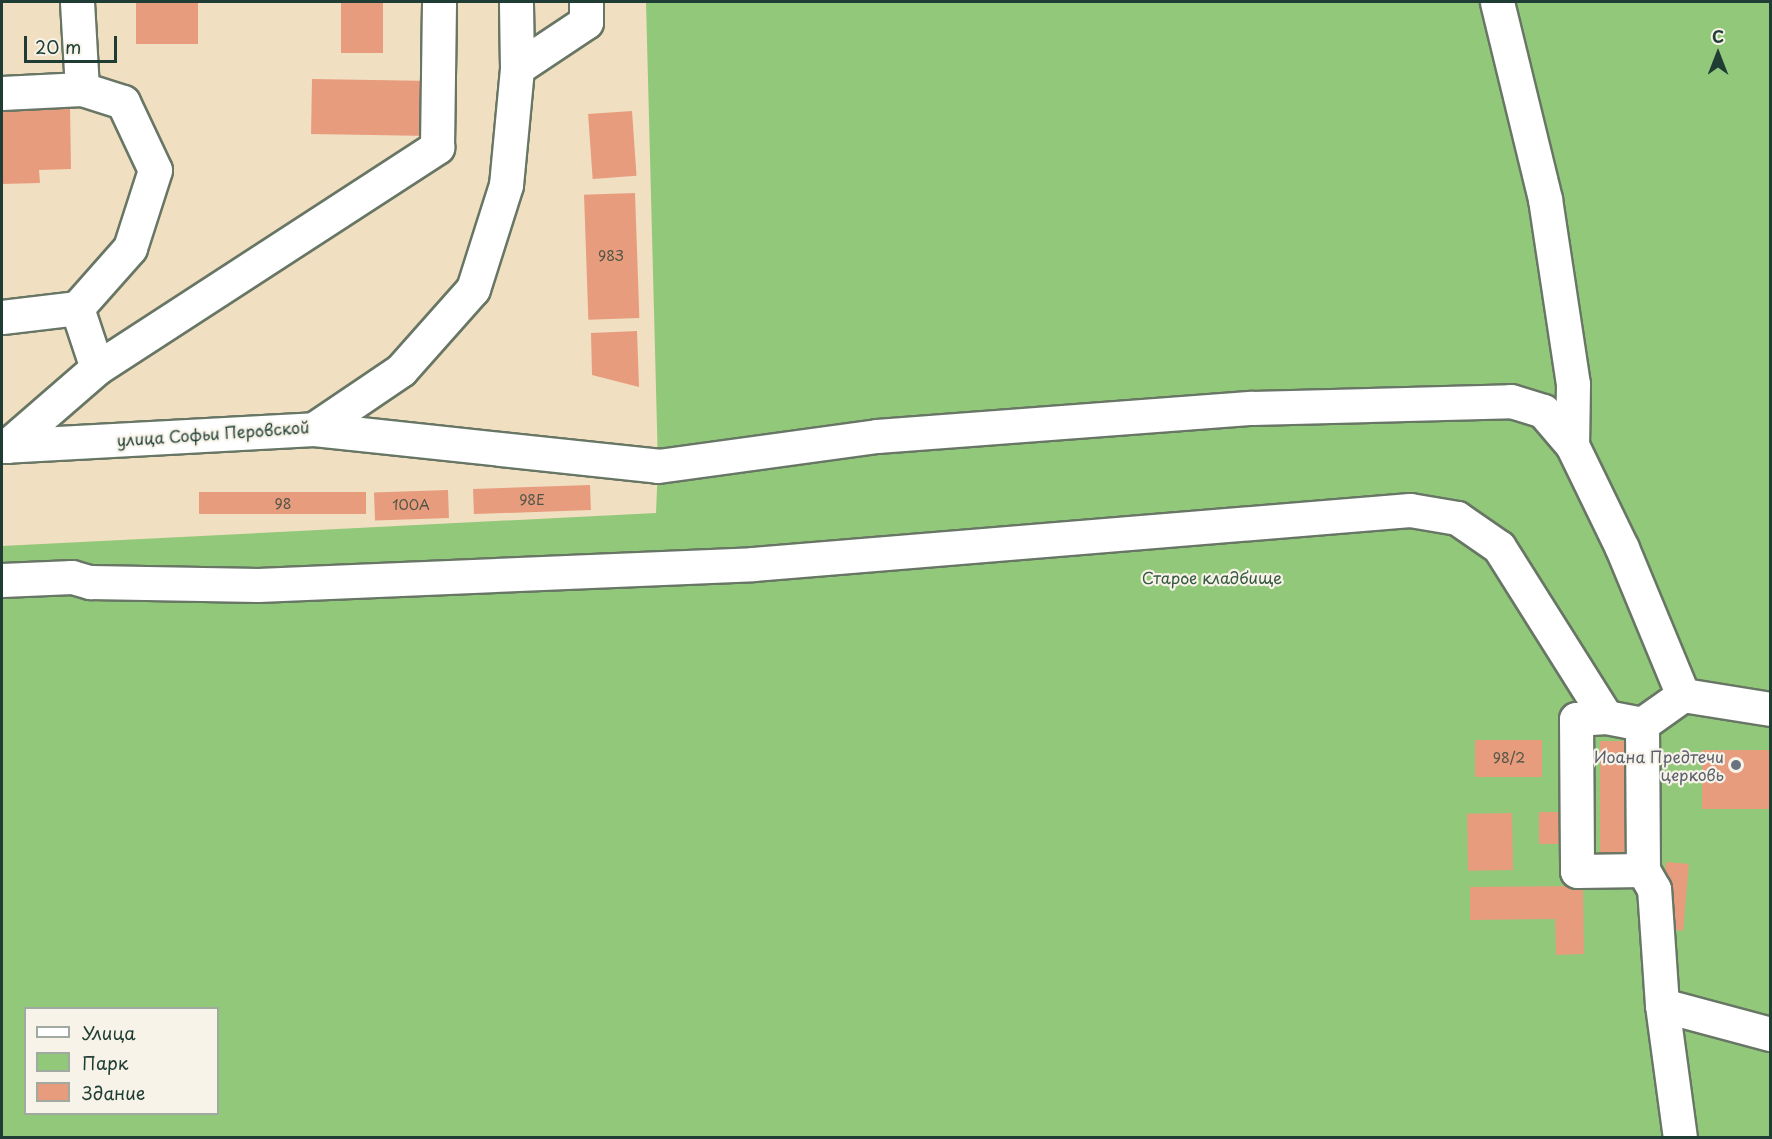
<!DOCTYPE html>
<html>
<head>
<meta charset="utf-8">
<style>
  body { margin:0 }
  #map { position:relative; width:1772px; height:1139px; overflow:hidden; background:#f0dfc0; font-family:"Playpen Sans",sans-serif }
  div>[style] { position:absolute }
  .green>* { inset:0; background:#92c87a }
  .building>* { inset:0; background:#e79c7e; transform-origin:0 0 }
  .roads { filter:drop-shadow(2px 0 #687665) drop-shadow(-2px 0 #687665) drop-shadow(0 2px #687665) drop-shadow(0 -2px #687665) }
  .minor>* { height:33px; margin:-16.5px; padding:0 16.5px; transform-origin:16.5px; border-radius:16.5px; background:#fff }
  .major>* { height:33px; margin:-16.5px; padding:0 16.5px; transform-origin:16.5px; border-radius:16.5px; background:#fff }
  .dots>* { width:16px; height:16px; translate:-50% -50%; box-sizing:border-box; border:3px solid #f7f3e8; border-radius:50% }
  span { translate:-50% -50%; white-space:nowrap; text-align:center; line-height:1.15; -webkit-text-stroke:4.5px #f7f3e8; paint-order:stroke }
  .number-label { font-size:14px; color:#515546 }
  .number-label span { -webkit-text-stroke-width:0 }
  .street-label { font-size:16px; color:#1f3d34 }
  .park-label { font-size:16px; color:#365942 }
  .worship-label { font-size:16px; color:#5b616d }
  .right { translate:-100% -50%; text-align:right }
  .frame { position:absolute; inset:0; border:3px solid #1f3d34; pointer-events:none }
  .legend { position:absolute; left:24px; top:1007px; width:195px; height:108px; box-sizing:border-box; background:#f7f3e8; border:2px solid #a1aaa0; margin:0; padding:8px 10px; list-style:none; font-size:18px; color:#1f3d34 }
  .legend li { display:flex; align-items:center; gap:12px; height:30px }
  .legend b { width:30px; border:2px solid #a1aaa0 }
  .north { position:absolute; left:1688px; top:24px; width:60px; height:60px; -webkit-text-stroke:4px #f7f3e8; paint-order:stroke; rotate:0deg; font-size:16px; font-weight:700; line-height:24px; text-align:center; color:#1f3d34 }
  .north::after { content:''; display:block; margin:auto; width:21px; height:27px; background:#1f3d34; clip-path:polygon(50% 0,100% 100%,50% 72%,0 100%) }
  .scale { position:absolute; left:24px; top:36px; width:93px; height:27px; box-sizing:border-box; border:3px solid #1f3d34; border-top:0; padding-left:8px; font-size:18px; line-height:21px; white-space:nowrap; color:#1f3d34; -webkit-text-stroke:4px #f7f3e8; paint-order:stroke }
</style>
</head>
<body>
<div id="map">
  <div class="green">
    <i style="clip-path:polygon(evenodd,646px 2px,1770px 2px,1770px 1137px,2px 1138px,2px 546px,656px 513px,658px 466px,646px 2px,26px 1008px,218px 1008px,218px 1114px,26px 1114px,26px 1008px)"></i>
  </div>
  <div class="building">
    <i style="left:136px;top:2px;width:62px;height:42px"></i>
    <i style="left:341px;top:2px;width:42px;height:51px"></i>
    <i style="left:312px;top:79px;width:136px;height:55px;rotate:1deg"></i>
    <i style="clip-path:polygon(70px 108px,71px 169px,39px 170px,40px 183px,2px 184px,2px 111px)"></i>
    <i style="left:632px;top:111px;width:65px;height:44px;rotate:86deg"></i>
    <i style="left:635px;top:193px;width:125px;height:51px;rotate:88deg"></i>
    <i style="clip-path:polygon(637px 331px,639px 387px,592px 375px,591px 333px)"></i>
    <i style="left:590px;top:485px;width:25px;height:117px;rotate:88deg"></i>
    <i style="left:448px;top:490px;width:28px;height:74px;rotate:88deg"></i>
    <i style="left:199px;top:492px;width:167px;height:22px"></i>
    <i style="left:1475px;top:740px;width:67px;height:37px"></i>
    <i style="left:1600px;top:741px;width:33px;height:116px"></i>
    <i style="left:1770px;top:750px;width:59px;height:68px;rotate:90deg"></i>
    <i style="left:1539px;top:812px;width:30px;height:32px"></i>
    <i style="left:1512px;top:813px;width:57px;height:45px;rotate:89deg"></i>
    <i style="left:1666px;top:862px;width:23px;height:67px;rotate:5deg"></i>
    <i style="clip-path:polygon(1583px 886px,1584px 954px,1556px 955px,1555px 919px,1470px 920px,1470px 887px)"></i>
  </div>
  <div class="roads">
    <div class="minor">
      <i style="left:77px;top:2px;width:87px;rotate:86.7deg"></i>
      <i style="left:1497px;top:2px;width:203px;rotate:76.3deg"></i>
      <i style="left:1545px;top:199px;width:187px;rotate:81.4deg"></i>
      <i style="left:1573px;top:384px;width:61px;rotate:90.9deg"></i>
      <i style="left:517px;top:68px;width:83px;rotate:-33.7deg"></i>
      <i style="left:586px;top:22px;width:20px;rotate:-90deg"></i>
      <i style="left:2px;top:93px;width:80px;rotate:-2.9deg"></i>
      <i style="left:82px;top:89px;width:43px;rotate:17.6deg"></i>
      <i style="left:123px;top:102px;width:75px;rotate:64.8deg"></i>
      <i style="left:155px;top:170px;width:82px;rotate:107.8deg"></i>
      <i style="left:130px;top:248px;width:80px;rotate:131.5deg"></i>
      <i style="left:2px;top:317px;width:76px;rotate:-6.8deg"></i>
      <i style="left:77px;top:308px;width:63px;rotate:71.6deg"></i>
      <i style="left:314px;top:429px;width:346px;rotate:6.1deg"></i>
      <i style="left:658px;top:466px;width:221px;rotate:-7.8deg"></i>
      <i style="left:877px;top:436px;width:376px;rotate:-4.3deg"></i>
      <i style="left:1252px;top:408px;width:259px;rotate:-1.5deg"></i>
      <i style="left:1511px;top:401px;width:34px;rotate:17deg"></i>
      <i style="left:1543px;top:411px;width:45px;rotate:49.5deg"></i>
      <i style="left:1572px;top:445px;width:114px;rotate:64.1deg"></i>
      <i style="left:1622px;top:548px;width:159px;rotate:67.5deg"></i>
      <i style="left:1683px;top:695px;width:88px;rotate:9.1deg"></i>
      <i style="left:7px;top:446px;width:119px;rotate:-40.9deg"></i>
      <i style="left:97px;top:368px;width:406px;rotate:-33deg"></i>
      <i style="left:437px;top:147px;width:145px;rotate:-89.2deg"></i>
      <i style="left:2px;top:580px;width:70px;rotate:-2.5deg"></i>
      <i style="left:72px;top:577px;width:19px;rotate:16deg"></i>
      <i style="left:90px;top:582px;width:168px;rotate:1deg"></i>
      <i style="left:258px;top:585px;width:495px;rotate:-2.4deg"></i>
      <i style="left:753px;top:564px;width:659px;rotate:-4.7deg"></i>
      <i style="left:1410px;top:510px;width:48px;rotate:9.7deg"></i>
      <i style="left:1457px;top:518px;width:51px;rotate:34.6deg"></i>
      <i style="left:1499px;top:547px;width:201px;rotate:57.8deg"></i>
      <i style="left:1606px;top:717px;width:37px;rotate:11deg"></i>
      <i style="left:1606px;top:717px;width:30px;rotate:176deg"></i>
      <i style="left:1576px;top:719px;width:152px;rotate:89.6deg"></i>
      <i style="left:1577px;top:871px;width:66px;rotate:-0.9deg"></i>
      <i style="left:1662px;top:1005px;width:112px;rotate:15deg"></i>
      <i style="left:1680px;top:1138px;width:134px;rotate:-97.7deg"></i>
      <i style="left:1662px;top:1005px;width:116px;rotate:-93.9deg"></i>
      <i style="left:1654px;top:889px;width:22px;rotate:-120deg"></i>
      <i style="left:1643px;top:870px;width:146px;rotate:-90.4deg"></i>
      <i style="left:1642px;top:724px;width:50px;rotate:-35.3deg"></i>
    </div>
    <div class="major">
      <i style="left:2px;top:446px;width:312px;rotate:-3.1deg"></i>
      <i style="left:314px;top:429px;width:105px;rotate:-34.1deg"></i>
      <i style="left:401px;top:370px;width:108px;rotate:-48.4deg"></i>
      <i style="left:473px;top:289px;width:109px;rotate:-72.4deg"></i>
      <i style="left:506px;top:185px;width:118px;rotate:-84.6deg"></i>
      <i style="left:517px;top:68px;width:66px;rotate:-90.9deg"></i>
    </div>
  </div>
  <div class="dots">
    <i style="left:1736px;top:765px;background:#6b7280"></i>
  </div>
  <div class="number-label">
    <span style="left:611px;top:256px">98З</span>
    <span style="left:532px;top:500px">98Е</span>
    <span style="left:283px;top:504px">98</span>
    <span style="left:411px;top:505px">100А</span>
    <span style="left:1509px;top:758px">98/2</span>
  </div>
  <div class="street-label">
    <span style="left:213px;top:433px;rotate:-4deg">улица Софьи Перовской</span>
  </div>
  <div class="park-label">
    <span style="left:1212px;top:577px">Старое кладбище</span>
  </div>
  <div class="worship-label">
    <span class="right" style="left:1724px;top:765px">Иоана Предтечи<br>церковь</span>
  </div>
  <div class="frame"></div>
  <ul class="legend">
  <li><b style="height:8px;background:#fff"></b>Улица</li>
  <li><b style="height:16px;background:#92c87a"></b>Парк</li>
  <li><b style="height:16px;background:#e79c7e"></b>Здание</li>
  </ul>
  <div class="north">С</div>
  <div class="scale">20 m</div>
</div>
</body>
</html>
